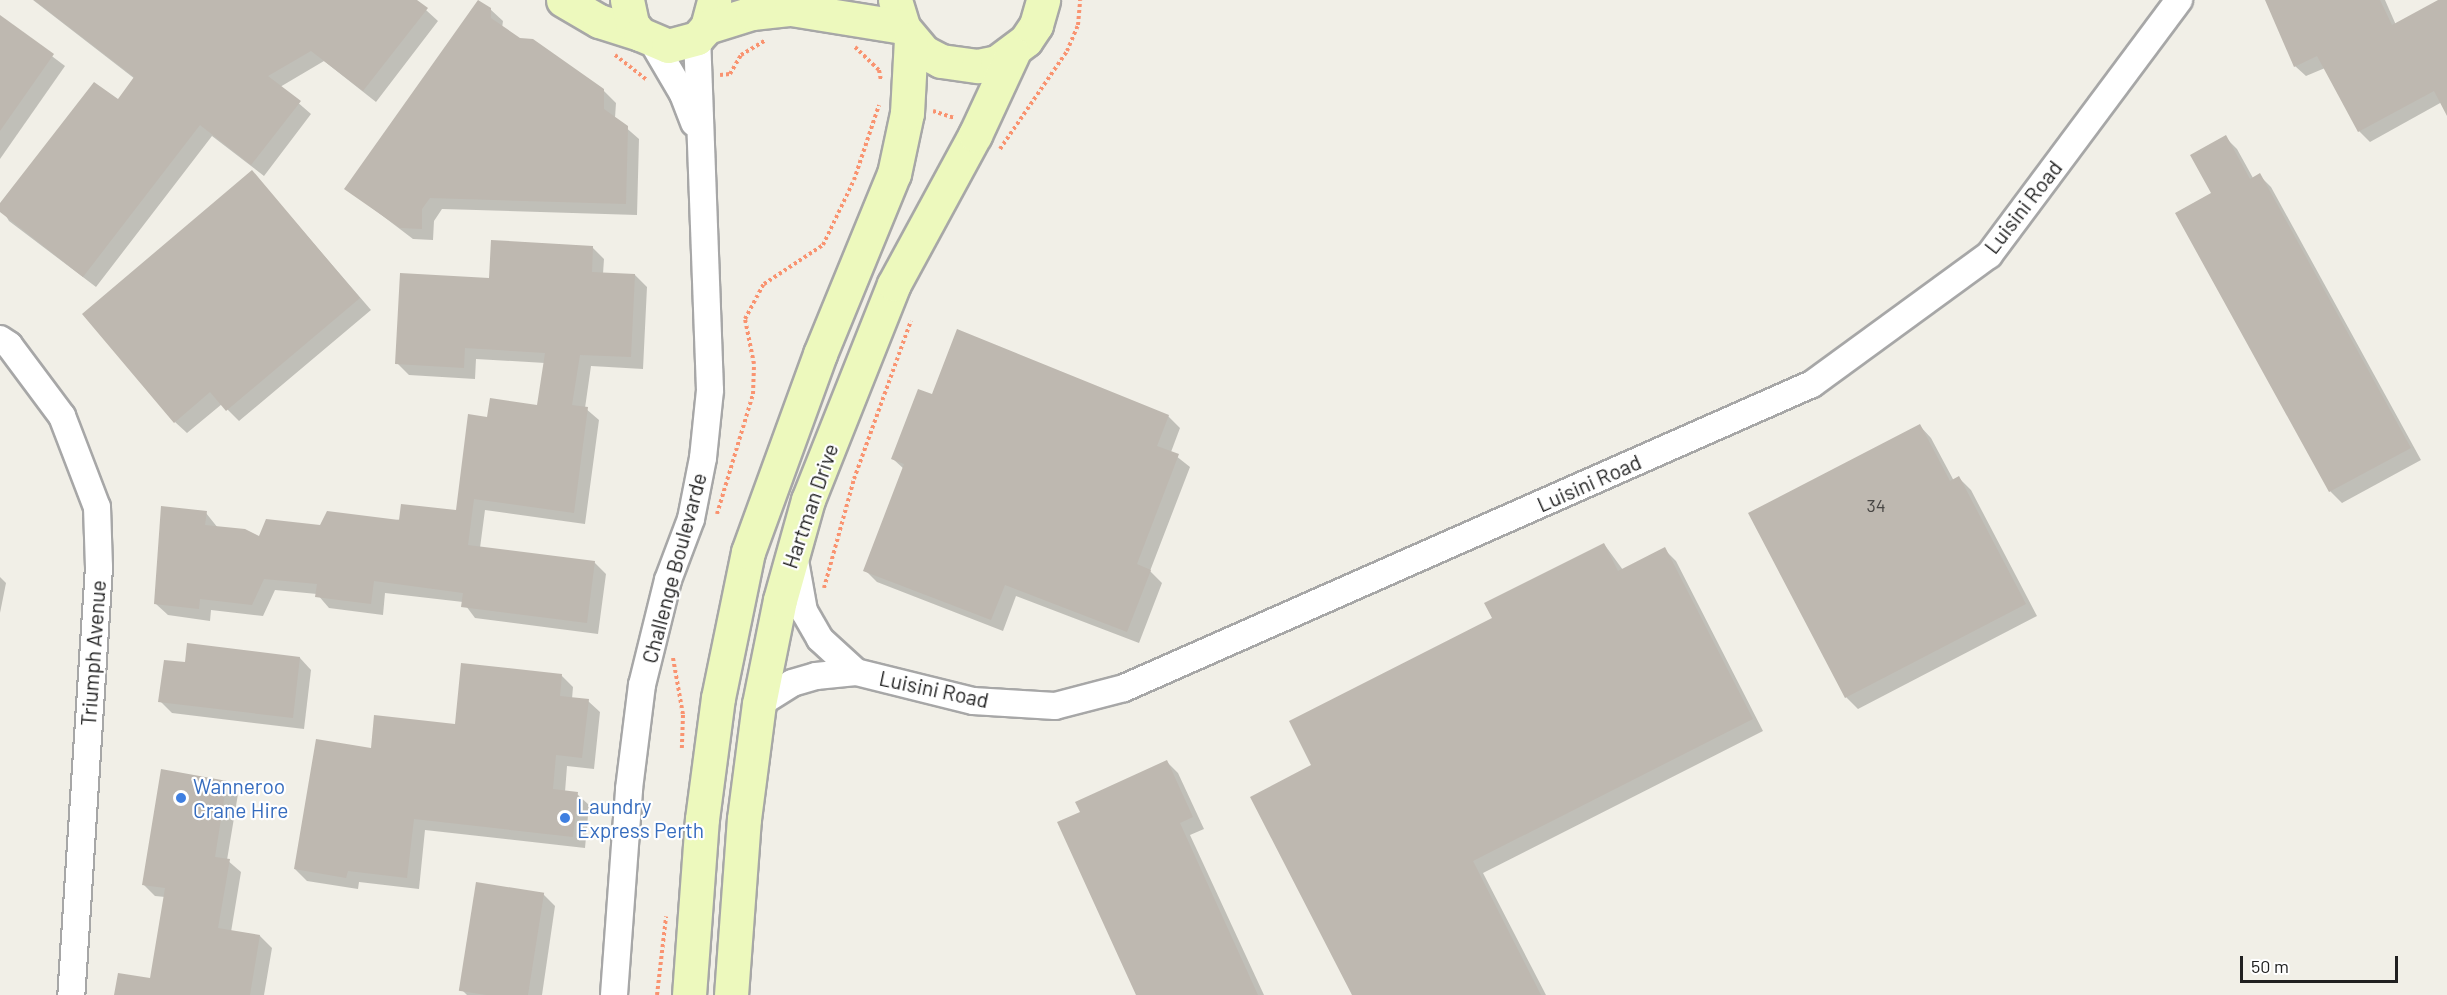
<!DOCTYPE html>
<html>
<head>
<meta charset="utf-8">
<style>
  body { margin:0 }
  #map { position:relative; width:2447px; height:995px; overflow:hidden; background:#f1efe7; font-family:Barlow,sans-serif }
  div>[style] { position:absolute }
  .shadow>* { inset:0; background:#0003 }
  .building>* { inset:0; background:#beb8b0; transform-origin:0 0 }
  .path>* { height:4px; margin-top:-2px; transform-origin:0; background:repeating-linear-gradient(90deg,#f99370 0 3px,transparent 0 6px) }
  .roads { filter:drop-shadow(2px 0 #a7a7a7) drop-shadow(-2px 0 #a7a7a7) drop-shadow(0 2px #a7a7a7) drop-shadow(0 -2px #a7a7a7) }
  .street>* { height:26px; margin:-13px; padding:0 13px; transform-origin:13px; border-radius:13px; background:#fff }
  .secondary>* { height:33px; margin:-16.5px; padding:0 16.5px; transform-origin:16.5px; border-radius:16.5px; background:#edf9bd }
  .dots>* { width:16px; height:16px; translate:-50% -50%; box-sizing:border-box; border:3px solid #fff; border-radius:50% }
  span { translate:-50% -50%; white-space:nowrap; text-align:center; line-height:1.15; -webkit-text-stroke:4.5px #fff; paint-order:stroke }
  .number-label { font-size:18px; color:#484644 }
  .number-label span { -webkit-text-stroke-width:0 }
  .street-label { font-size:21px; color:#202020 }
  .shop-label { font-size:21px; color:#366cbe }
  .left { translate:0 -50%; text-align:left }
  .scale { position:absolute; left:2240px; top:956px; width:158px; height:27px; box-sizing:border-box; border:3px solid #202020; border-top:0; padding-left:8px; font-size:18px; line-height:21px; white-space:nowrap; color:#202020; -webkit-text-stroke:4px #fff; paint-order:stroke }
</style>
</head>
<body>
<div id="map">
  <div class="shadow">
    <i style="clip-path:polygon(33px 0,415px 0,438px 21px,376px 102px,324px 61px,280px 87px,311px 114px,264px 176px,212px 136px,96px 287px,9px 221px,0 206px,119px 101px,135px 79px)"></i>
    <i style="clip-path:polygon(2267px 0,2385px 0,2396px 25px,2447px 0,2447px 113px,2442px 102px,2370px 142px,2359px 131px,2325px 68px,2306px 76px,2295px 66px)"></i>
    <i style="clip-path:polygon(490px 9px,503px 21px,502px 28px,603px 90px,616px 103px,615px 118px,639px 139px,637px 215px,442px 209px,434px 221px,433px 240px,413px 239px,346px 188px)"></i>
    <i style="clip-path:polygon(0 17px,65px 66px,0 159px)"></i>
    <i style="clip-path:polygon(2225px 137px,2237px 149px,2253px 178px,2259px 175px,2271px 187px,2421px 460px,2342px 503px,2330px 491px,2213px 194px)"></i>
    <i style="clip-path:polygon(252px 172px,371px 310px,239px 421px,222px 404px,187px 433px,175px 422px)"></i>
    <i style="clip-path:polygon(592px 247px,604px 259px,603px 274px,635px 275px,647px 287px,643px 369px,591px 366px,585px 408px,599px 420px,585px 524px,485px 510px,480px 548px,594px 562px,606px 574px,598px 634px,475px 618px,463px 602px,385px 593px,383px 615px,329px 608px,317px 594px,275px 590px,263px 616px,211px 610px,210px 621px,168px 615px,156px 604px,206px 513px,218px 528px,259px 538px,457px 512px,488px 419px,539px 407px,545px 363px,476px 359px,475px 379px,409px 375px,397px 363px,490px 279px)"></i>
    <i style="clip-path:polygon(933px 396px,1168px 416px,1180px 428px,1171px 452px,1190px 467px,1150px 571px,1162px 583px,1139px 643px,1016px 596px,1003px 631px,877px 582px,865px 570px,904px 469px,893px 459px)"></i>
    <i style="clip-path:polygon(1920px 426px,1931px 438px,1954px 481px,1959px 478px,1971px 490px,2037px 616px,1858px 709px,1846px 697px)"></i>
    <i style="clip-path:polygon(1604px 544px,1623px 570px,1664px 549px,1676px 561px,1763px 731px,1483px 873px,1546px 995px,1354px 995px,1313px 766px,1494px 618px)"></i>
    <i style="clip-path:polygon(0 577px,6px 583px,0 613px)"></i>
    <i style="clip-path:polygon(300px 658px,311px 670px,304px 729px,172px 713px,160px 701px,186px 664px)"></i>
    <i style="clip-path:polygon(561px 675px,573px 687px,572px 699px,588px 701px,600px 712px,594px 769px,567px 766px,565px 792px,577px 794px,589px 805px,585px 848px,425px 830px,419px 889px,359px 882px,358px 889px,307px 881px,295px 869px,372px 750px,456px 725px)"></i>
    <i style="clip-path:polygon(1167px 762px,1178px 773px,1204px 829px,1190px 835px,1264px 995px,1138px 995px,1082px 813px)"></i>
    <i style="clip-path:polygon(227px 782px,238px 794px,227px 860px,241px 872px,231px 932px,260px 936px,272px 948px,264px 995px,116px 995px,151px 980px,165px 897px,155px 896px,143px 884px)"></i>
    <i style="clip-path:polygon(543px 894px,555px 906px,542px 995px,467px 995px,462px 990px)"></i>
  </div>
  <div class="building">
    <i style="clip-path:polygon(34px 0,417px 0,428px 8px,363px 91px,311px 51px,268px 76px,301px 101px,251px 165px,200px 125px,83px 277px,0 212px,0 203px,94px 82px,118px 99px,134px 77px)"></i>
    <i style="clip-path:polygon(478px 0,491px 8px,491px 18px,520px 38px,533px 39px,604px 89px,604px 109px,628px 126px,626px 204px,430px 198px,422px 209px,422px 229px,400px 228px,344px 189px)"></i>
    <i style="clip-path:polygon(2265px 0,2380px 0,2392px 25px,2438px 0,2447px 0,2447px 116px,2434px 91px,2358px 132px,2317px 56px,2294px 67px)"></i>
    <i style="clip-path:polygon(0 15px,54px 54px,0 131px)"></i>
    <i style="clip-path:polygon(2226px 135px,2250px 179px,2260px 173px,2411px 448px,2329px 492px,2175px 213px,2211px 193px,2190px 155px)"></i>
    <i style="clip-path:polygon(252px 170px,360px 298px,226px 411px,210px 392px,174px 423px,82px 314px)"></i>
    <i style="clip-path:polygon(491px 240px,593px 246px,592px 272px,635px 274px,631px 357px,580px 355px,572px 405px,588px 407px,574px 513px,474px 499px,468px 545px,595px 561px,587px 623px,461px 607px,463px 593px,374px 581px,371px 604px,315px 597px,317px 584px,264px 579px,252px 605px,200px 599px,199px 609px,154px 604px,161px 506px,207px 511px,205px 525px,245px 529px,259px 536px,266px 519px,320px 525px,327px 511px,399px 520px,401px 504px,456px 510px,468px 414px,487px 417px,490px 398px,537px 405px,545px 353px,465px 348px,464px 368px,395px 364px,400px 273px,489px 278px)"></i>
    <i style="clip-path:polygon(957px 329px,1169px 415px,1157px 446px,1179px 454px,1137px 564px,1151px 570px,1127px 632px,1005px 585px,991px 620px,863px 571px,904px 464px,891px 459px,918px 389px,932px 394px)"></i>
    <i style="clip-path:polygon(1920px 424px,1950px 481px,1959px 476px,2026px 604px,1845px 698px,1748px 513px)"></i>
    <i style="clip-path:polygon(1604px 543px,1618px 571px,1665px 547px,1753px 719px,1473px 861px,1541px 995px,1352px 995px,1250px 797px,1311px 765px,1289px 721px,1492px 618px,1484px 603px)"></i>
    <i style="clip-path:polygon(187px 643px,300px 657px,293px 718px,158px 702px,164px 660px,185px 662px)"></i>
    <i style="clip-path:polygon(461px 663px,562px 674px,560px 696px,589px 699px,582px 758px,556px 755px,553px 789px,578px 792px,573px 837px,414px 819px,407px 878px,348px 871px,346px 878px,294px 869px,316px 739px,371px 748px,374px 715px,455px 724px)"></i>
    <i style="clip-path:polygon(1167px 760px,1193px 817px,1180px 823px,1258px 995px,1136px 995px,1057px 822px,1080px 812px,1075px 802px)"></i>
    <i style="clip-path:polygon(161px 769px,227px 781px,215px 857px,230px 859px,218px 928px,260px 935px,250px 995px,114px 995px,118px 973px,150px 978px,165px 888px,142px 885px)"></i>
    <i style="left:476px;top:882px;width:69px;height:110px;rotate:9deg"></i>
  </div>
  <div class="path">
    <i style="left:855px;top:47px;width:33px;rotate:44deg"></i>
    <i style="left:879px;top:70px;width:10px;rotate:79deg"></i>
    <i style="left:615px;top:55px;width:41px;rotate:38deg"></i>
    <i style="left:720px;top:75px;width:10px;rotate:-6deg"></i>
    <i style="left:730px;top:74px;width:22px;rotate:-60deg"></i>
    <i style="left:741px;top:55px;width:29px;rotate:-31deg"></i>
    <i style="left:933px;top:111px;width:23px;rotate:18deg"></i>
    <i style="left:1000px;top:149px;width:119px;rotate:-55.6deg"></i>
    <i style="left:1067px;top:51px;width:28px;rotate:-67deg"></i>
    <i style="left:1078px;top:25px;width:25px;rotate:-85deg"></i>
    <i style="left:717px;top:514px;width:125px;rotate:-73.3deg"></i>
    <i style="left:753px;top:394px;width:30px;rotate:-88deg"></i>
    <i style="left:754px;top:364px;width:46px;rotate:-101.3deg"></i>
    <i style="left:745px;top:319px;width:40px;rotate:-62deg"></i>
    <i style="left:764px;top:284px;width:71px;rotate:-33.5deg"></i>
    <i style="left:823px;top:245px;width:72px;rotate:-64.5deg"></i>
    <i style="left:854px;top:180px;width:79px;rotate:-71.6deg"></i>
    <i style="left:824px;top:588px;width:113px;rotate:-74.6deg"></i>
    <i style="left:854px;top:479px;width:168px;rotate:-70.2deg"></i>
    <i style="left:673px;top:658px;width:58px;rotate:80deg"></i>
    <i style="left:683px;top:715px;width:33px;rotate:92deg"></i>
    <i style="left:657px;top:995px;width:79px;rotate:-83.4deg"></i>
  </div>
  <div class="roads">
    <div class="street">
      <i style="left:653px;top:43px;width:59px;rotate:59.5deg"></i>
      <i style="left:683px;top:94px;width:31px;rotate:69deg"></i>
      <i style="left:0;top:339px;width:11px;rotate:34deg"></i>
      <i style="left:9px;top:345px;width:89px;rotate:53.3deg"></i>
      <i style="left:62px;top:416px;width:97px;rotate:69deg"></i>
      <i style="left:97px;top:507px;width:60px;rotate:88.1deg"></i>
      <i style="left:99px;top:567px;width:429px;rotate:93.7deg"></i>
      <i style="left:794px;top:555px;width:57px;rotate:79.9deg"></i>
      <i style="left:804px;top:611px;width:32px;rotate:60deg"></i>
      <i style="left:820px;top:639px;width:49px;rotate:42.5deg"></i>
      <i style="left:759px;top:704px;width:39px;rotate:-32deg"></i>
      <i style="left:792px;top:683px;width:25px;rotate:-16deg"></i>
      <i style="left:816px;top:676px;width:40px;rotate:-5.7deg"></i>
      <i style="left:856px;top:672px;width:121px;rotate:13.9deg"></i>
      <i style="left:973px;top:701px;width:82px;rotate:3.5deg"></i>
      <i style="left:1055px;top:706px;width:71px;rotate:-14.6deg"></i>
      <i style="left:1124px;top:688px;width:752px;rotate:-23.84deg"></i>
      <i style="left:1812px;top:384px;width:219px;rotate:-36.1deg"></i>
      <i style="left:1989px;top:255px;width:318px;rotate:-53.3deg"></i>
      <i style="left:614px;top:995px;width:207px;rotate:-85.8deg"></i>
      <i style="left:629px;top:789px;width:105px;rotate:-82.9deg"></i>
      <i style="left:642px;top:685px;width:108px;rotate:-76.1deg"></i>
      <i style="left:668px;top:580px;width:65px;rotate:-69.3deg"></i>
      <i style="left:691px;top:519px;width:62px;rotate:-78.9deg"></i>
      <i style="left:703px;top:458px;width:68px;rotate:-84.1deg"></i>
      <i style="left:710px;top:390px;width:352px;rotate:-92.1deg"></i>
    </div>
    <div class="secondary">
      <i style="left:563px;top:0;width:42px;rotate:30.3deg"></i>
      <i style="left:599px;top:21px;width:43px;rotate:17.6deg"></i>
      <i style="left:627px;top:0;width:25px;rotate:78deg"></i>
      <i style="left:632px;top:24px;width:13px;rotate:51deg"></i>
      <i style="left:640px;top:34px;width:30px;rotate:23deg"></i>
      <i style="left:668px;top:46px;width:30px;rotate:-15deg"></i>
      <i style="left:697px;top:38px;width:15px;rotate:-48deg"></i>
      <i style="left:707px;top:27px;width:28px;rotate:-75deg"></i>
      <i style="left:895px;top:0;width:28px;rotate:73deg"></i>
      <i style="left:903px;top:27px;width:33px;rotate:50deg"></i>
      <i style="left:924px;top:52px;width:19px;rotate:28deg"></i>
      <i style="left:941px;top:61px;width:37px;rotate:8deg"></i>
      <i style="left:978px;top:66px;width:19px;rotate:-12deg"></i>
      <i style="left:997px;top:62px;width:36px;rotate:-37deg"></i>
      <i style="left:1026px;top:40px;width:18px;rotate:-56deg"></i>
      <i style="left:1036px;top:25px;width:26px;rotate:-74deg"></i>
      <i style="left:707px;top:27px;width:47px;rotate:-17.3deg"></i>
      <i style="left:752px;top:13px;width:39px;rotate:-6deg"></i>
      <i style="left:791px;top:9px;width:113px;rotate:9.1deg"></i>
      <i style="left:689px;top:995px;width:176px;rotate:-85.8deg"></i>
      <i style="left:702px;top:819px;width:122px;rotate:-82.5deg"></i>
      <i style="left:718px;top:698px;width:149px;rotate:-78.4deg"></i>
      <i style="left:748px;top:552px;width:211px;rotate:-70deg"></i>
      <i style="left:820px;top:354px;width:195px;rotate:-67.7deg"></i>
      <i style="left:894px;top:174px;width:62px;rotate:-78deg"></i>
      <i style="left:907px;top:113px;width:74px;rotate:-86.9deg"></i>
      <i style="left:731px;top:995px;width:176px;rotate:-85.8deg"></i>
      <i style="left:744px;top:819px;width:116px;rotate:-82.6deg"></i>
      <i style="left:759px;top:704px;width:106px;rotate:-78.6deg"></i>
      <i style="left:780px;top:600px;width:104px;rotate:-74.4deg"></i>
      <i style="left:808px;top:500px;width:232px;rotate:-68.3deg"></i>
      <i style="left:894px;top:284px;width:170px;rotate:-61.5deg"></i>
      <i style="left:975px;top:135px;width:90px;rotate:-65.1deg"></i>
    </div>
  </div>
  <div class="dots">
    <i style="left:181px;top:798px;background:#3f7fe0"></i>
    <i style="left:565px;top:818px;background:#3f7fe0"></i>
  </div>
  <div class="number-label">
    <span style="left:1876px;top:505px">34</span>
  </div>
  <div class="street-label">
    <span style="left:2023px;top:207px;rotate:-52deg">Luisini Road</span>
    <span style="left:1589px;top:483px;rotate:-24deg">Luisini Road</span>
    <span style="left:810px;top:506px;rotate:-71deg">Hartman Drive</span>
    <span style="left:674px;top:568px;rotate:-75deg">Challenge Boulevarde</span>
    <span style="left:93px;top:653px;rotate:-86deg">Triumph Avenue</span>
    <span style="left:934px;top:689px;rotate:12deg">Luisini Road</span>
  </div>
  <div class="shop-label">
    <span class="left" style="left:193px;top:798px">Wanneroo<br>Crane Hire</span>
    <span class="left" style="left:577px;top:818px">Laundry<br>Express Perth</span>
  </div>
  <div class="scale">50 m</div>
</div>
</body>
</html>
